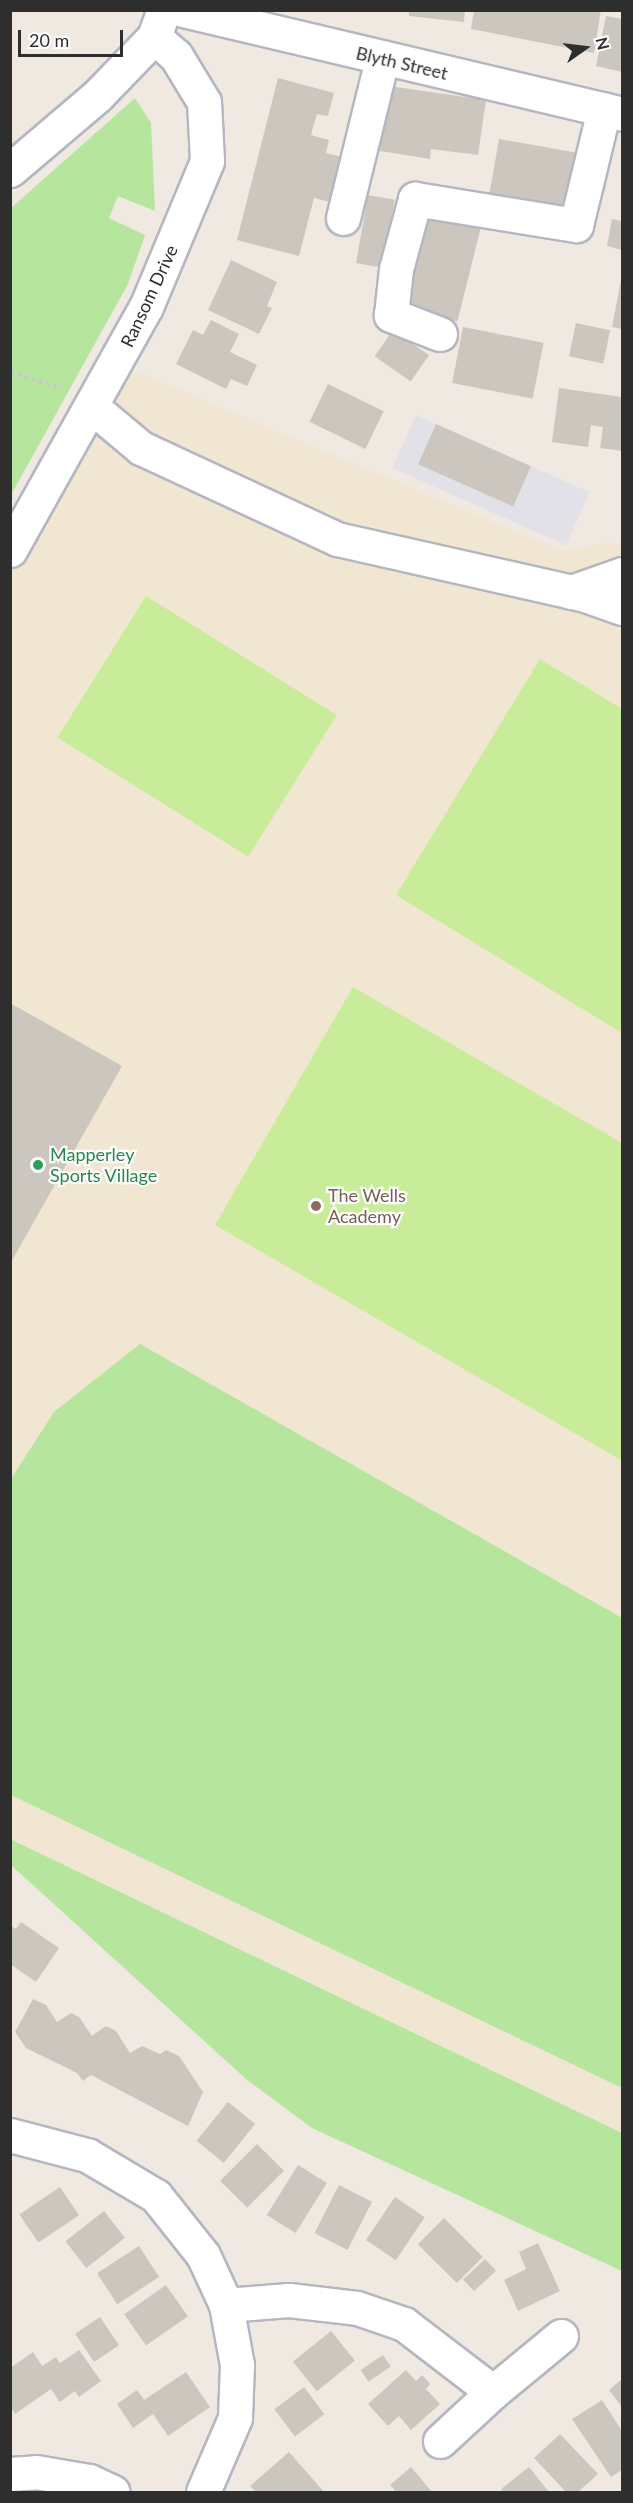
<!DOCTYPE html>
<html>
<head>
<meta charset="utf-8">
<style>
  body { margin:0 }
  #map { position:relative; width:633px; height:2503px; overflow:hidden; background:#efe9e1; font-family:Lato,sans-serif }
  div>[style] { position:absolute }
  .industrial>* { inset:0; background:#e3e1e8; transform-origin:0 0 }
  .education>* { inset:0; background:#f0e6d1 }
  .green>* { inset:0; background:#b6e59e }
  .pitch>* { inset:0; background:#c9ec9a; transform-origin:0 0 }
  .building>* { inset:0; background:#cbc7bf; transform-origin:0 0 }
  .path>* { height:4px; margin-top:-2px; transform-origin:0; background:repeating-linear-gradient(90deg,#c9c9c9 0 4.5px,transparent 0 7.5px) }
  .roads { filter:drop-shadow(2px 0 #b4b7c1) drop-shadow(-2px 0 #b4b7c1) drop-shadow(0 2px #b4b7c1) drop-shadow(0 -2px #b4b7c1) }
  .minor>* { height:33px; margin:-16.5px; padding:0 16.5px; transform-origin:16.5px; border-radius:16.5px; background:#fff }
  .dots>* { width:16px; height:16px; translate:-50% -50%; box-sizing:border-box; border:3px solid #fff; border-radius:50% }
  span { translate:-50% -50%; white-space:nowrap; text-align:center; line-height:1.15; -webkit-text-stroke:4.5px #fff; paint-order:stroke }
  .street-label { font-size:18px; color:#2e2e2e }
  .leisure-label { font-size:18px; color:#27864d }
  .left { translate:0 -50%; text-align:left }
  .education-label { font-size:18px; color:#785e54 }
  .frame { position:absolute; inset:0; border:12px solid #2e2e2e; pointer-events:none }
  .north { position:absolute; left:555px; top:18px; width:60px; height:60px; -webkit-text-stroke:4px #fff; paint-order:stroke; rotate:76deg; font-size:16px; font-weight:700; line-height:24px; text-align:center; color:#2e2e2e }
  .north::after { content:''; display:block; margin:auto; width:21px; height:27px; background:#2e2e2e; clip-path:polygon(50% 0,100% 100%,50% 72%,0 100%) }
  .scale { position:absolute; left:18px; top:30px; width:105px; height:27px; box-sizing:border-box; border:3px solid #2e2e2e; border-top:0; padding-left:8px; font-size:18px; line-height:21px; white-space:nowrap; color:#2e2e2e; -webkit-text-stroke:4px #fff; paint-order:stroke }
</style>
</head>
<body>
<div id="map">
  <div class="industrial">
    <i style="left:416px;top:415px;width:190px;height:58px;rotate:24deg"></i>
  </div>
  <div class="education">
    <i style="clip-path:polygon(125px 367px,561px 551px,622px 541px,622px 2133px,11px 1839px,11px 574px)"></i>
  </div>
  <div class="green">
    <i style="clip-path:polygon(135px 98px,151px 123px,155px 211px,118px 196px,109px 218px,145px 235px,128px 284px,11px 495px,11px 208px)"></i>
    <i style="clip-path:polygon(140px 1344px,622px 1618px,622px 2088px,11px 1795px,11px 1479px,54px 1412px)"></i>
    <i style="clip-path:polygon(10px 1839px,622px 2133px,622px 2271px,312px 2128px,246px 2079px,11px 1865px)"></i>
  </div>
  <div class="pitch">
    <i style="left:146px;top:596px;width:225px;height:167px;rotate:32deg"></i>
    <i style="clip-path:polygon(540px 659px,622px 709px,622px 1033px,396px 895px)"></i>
    <i style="clip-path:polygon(353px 987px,622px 1143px,621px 1460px,215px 1225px)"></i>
  </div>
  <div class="building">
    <i style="clip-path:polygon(409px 10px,465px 10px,464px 22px,409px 16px)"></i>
    <i style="clip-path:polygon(474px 10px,601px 10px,594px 53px,471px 29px)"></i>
    <i style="clip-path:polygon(606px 16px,622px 19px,622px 72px,596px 66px)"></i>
    <i style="clip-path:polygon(278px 78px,334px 93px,328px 116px,317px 114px,311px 135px,329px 140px,326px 153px,342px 157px,330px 202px,314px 198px,299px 256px,237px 240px)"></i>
    <i style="clip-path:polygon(389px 86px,486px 100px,478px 155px,431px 149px,430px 159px,380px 151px)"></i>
    <i style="left:499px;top:139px;width:78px;height:56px;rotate:10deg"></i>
    <i style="left:368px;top:195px;width:27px;height:69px;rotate:10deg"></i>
    <i style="left:427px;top:216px;width:55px;height:95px;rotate:14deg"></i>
    <i style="clip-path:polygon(612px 219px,622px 221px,622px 250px,607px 246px)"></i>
    <i style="clip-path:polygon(231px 260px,277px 282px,267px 306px,272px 308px,259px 334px,208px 310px)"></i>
    <i style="clip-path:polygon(621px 280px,622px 280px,622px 329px,612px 327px)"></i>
    <i style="clip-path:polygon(211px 320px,239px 334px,230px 352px,257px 365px,247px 386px,231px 379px,226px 389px,176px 364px,193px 330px,203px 335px)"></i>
    <i style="left:576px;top:323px;width:35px;height:34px;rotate:12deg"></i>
    <i style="left:463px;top:327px;width:82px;height:57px;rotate:11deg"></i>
    <i style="left:393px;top:330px;width:44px;height:32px;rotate:35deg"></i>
    <i style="left:328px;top:384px;width:62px;height:42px;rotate:26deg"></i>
    <i style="clip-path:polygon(559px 388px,622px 397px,622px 451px,600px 448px,603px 427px,591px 425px,588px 447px,552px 442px)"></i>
    <i style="left:436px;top:424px;width:104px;height:44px;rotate:24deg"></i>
    <i style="clip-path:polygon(10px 1003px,122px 1066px,10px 1264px)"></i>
    <i style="clip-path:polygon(21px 1922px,59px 1948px,36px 1982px,10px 1964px,10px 1925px,16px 1929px)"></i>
    <i style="clip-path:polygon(33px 1999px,46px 2005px,57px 2022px,71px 2013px,79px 2017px,92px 2036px,106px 2026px,116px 2031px,130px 2053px,142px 2046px,160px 2054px,166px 2050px,179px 2056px,203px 2092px,188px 2126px,91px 2075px,83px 2081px,77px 2073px,26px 2048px,15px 2032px)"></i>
    <i style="left:228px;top:2102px;width:35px;height:50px;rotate:39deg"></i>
    <i style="left:257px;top:2144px;width:38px;height:52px;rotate:45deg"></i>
    <i style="left:298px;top:2165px;width:34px;height:59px;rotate:32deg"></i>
    <i style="left:339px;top:2185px;width:37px;height:54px;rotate:27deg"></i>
    <i style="left:60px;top:2187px;width:34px;height:49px;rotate:56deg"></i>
    <i style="left:395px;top:2197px;width:36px;height:52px;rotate:34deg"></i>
    <i style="left:104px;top:2211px;width:34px;height:49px;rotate:52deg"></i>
    <i style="left:444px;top:2218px;width:55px;height:37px;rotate:45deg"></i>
    <i style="clip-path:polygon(538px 2243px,560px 2291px,518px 2311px,504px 2280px,526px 2269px,519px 2252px)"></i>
    <i style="left:139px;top:2246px;width:37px;height:50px;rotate:57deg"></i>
    <i style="left:485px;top:2259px;width:16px;height:30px;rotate:47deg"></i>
    <i style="left:166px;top:2285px;width:38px;height:51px;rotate:55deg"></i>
    <i style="left:100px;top:2317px;width:34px;height:30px;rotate:56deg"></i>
    <i style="left:331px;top:2331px;width:38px;height:49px;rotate:51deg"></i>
    <i style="clip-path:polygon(79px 2350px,101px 2381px,79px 2397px,75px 2391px,60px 2402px,51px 2389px,15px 2414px,10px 2406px,10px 2368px,33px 2352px,42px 2366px,56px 2357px,60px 2363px)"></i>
    <i style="left:383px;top:2355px;width:14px;height:27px;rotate:56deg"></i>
    <i style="clip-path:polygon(406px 2370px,416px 2381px,422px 2375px,430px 2384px,426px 2389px,440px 2404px,411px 2430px,399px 2416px,388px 2426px,368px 2404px)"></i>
    <i style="clip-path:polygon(186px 2372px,210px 2407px,168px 2436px,153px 2414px,133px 2428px,117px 2404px,137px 2390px,144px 2400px)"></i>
    <i style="clip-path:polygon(622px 2379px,622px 2407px,609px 2390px)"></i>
    <i style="left:304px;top:2387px;width:34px;height:37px;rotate:53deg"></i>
    <i style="clip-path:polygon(602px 2400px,622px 2431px,622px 2470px,611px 2477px,572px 2419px)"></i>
    <i style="clip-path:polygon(560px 2434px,598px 2474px,578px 2492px,566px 2492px,534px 2458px)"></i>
    <i style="clip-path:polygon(289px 2452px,324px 2492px,256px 2492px,250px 2486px)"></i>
    <i style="clip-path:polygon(411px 2467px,432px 2492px,396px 2492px,390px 2485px)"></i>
    <i style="clip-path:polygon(529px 2467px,549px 2492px,503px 2492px,501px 2489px)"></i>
  </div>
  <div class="path">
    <i style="left:10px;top:372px;width:53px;rotate:17.4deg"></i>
  </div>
  <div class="roads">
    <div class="minor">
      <i style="left:183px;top:10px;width:451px;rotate:13.3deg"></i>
      <i style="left:10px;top:170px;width:116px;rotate:-40.4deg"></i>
      <i style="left:98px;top:95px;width:81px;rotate:-46deg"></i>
      <i style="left:154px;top:37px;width:20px;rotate:-70deg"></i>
      <i style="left:343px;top:218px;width:164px;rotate:-76.2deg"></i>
      <i style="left:440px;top:334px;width:53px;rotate:-158.8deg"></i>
      <i style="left:391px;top:315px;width:46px;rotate:-83.8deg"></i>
      <i style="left:396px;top:269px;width:73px;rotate:-74.8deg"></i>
      <i style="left:415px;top:199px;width:163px;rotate:9.2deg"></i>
      <i style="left:576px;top:225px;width:119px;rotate:-76.4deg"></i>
      <i style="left:92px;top:407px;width:64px;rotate:39.9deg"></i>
      <i style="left:141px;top:448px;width:216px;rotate:24.9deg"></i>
      <i style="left:337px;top:539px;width:251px;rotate:12.7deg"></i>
      <i style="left:582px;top:594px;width:42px;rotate:19.3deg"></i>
      <i style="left:10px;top:550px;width:278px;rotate:-60.8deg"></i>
      <i style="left:146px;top:307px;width:158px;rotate:-67.3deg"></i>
      <i style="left:207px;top:161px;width:59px;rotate:-92.9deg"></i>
      <i style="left:204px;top:102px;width:54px;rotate:-121.3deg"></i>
      <i style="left:176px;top:56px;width:29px;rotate:-139deg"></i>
      <i style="left:571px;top:592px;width:54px;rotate:-19.4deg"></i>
      <i style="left:10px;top:2135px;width:80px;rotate:14.6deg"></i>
      <i style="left:87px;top:2155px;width:80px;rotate:30.7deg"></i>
      <i style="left:156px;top:2196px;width:75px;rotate:51.5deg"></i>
      <i style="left:203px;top:2255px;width:55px;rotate:65.3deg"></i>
      <i style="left:226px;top:2305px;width:61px;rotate:79.6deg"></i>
      <i style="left:237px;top:2365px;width:53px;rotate:92.2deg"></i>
      <i style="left:235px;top:2418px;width:81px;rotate:113.4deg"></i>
      <i style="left:226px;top:2305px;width:63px;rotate:-4.5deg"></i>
      <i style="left:289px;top:2300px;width:68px;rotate:6.7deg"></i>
      <i style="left:357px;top:2308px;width:50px;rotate:18.8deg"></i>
      <i style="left:404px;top:2324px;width:112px;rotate:37.4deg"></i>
      <i style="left:440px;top:2441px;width:72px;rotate:-42.8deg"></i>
      <i style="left:493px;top:2392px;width:88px;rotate:-39.5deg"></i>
      <i style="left:10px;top:2474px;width:26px;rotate:-4deg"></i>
      <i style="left:36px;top:2472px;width:54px;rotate:9.6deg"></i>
      <i style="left:89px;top:2481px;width:26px;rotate:25deg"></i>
    </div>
  </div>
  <div class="dots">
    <i style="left:38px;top:1165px;background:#2e9e5b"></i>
    <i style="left:316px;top:1206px;background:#8d6e63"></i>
  </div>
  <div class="street-label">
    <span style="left:402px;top:63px;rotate:13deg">Blyth Street</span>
    <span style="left:149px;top:296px;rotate:-65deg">Ransom Drive</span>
  </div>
  <div class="leisure-label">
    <span class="left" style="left:50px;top:1165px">Mapperley<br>Sports Village</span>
  </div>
  <div class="education-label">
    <span class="left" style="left:328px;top:1206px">The Wells<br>Academy</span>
  </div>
  <div class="frame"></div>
  <div class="north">N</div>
  <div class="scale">20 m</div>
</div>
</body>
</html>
